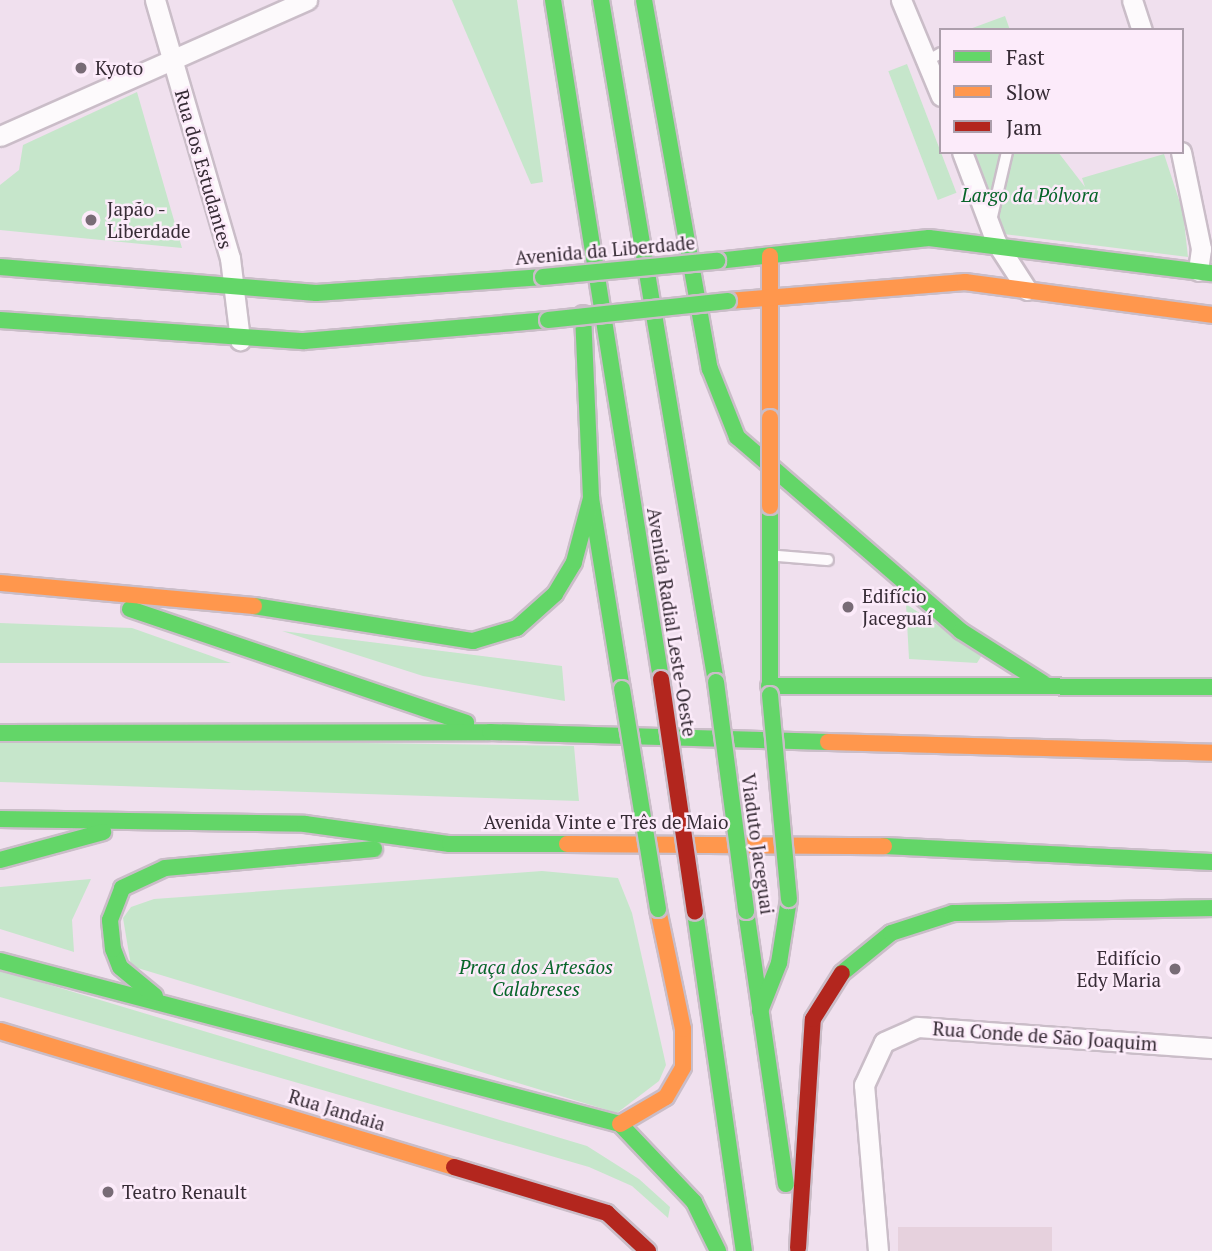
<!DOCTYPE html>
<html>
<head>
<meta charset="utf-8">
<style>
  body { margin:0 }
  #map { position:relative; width:1212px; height:1251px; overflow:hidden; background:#f0e0ee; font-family:"PT Serif",serif }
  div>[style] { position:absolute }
  .medical>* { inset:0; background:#e6d1dd; transform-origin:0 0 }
  .green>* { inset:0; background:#c6e6cb; transform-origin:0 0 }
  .roads { filter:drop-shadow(2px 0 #cabdc8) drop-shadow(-2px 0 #cabdc8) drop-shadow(0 2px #cabdc8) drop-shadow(0 -2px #cabdc8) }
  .lane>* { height:10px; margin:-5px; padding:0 5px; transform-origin:5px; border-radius:5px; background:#fdfafc }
  .street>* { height:19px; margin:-9.5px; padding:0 9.5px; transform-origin:9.5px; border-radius:9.5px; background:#fdfafc }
  .fast>* { height:16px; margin:-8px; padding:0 8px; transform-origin:8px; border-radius:8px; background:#63d668 }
  .slow>* { height:16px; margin:-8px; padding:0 8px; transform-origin:8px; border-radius:8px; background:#ff974d }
  .jam>* { height:16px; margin:-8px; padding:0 8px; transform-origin:8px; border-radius:8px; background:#b3261e }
  .bridges { filter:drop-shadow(2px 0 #cabdc8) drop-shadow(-2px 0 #cabdc8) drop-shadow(0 2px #cabdc8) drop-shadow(0 -2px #cabdc8) }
  .fast-bridge>* { height:16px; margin:-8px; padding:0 8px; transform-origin:8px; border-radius:8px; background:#63d668 }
  .slow-bridge>* { height:16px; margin:-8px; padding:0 8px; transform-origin:8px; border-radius:8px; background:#ff974d }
  .jam-bridge>* { height:16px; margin:-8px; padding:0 8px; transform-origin:8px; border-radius:8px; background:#b3261e }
  .dots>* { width:19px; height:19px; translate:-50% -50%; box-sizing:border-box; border:4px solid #fcebfa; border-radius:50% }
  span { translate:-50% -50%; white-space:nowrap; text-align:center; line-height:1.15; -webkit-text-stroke:5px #fcebfa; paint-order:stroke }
  .poi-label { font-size:19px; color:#372c36 }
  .left { translate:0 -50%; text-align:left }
  .right { translate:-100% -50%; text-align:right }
  .street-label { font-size:19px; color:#372c36 }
  .park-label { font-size:19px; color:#08652a; font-style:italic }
  .legend { position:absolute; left:939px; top:28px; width:245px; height:126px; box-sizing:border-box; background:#fcebfa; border:2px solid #ad9fac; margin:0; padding:9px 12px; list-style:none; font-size:21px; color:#372c36 }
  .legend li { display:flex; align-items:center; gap:14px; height:35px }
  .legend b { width:35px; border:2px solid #ad9fac }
</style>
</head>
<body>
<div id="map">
  <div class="medical">
    <i style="left:1052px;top:1227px;width:24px;height:154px;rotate:90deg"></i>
  </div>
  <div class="green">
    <i style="clip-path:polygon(452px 0,517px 0,543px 182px,531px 184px)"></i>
    <i style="clip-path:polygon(1005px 16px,1010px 30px,967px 30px)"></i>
    <i style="left:907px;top:64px;width:138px;height:20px;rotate:69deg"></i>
    <i style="clip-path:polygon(137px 92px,182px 248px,0 230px,0 185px,19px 170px,23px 145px)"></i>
    <i style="clip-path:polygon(967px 152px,1058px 152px,1085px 187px,1082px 178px,1164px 154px,1183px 212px,1188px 257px,1003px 234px)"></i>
    <i style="clip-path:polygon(906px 604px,982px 655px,977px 663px,909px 659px)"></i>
    <i style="clip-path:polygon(0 623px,132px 628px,231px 663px,0 663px)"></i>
    <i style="clip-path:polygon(282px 631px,562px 666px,565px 701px,423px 676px)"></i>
    <i style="clip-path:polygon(0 738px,574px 746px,579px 801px,0 782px)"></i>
    <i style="clip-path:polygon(542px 871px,618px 878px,632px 913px,666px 1065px,659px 1081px,617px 1113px,131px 966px,123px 918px,131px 907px,154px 899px)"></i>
    <i style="clip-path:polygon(91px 879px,72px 920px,74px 952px,0 929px,0 887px)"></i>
    <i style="clip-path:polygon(0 970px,587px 1146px,639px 1179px,670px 1207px,668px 1218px,632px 1186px,589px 1167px,0 997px)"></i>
  </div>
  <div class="roads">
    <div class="lane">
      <i style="left:927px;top:61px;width:16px;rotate:-30deg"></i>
      <i style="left:990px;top:225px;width:75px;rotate:-76.9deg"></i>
      <i style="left:777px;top:556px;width:51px;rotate:4.5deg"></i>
    </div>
    <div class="street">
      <i style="left:155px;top:0;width:269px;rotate:73.8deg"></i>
      <i style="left:230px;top:258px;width:83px;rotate:83deg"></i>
      <i style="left:901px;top:0;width:104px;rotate:67.4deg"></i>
      <i style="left:1132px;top:0;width:32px;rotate:72deg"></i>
      <i style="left:0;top:136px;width:336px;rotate:-23.9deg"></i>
      <i style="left:962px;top:152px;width:96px;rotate:69.3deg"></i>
      <i style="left:996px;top:242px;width:57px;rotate:57.1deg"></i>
      <i style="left:1181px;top:152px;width:99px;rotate:78.3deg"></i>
      <i style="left:1201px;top:249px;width:22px;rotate:98deg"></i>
      <i style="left:878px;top:1251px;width:167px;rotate:-94.8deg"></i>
      <i style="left:864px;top:1085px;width:47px;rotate:-65.1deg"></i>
      <i style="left:884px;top:1042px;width:36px;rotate:-24deg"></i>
      <i style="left:917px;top:1027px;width:296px;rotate:4.1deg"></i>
    </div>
    <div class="fast">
      <i style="left:553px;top:0;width:688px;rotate:80.96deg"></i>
      <i style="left:601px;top:0;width:692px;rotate:80.43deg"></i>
      <i style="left:644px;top:0;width:375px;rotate:79.9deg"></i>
      <i style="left:710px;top:369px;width:73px;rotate:68.3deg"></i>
      <i style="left:737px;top:437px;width:296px;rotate:40.9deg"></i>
      <i style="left:961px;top:631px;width:97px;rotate:32.4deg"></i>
      <i style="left:717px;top:261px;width:213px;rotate:-6.2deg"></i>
      <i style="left:929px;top:238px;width:285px;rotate:7.1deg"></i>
      <i style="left:0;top:267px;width:317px;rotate:4.7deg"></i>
      <i style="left:316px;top:293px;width:228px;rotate:-4deg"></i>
      <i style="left:583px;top:314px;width:184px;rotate:87.5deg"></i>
      <i style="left:591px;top:498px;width:193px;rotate:80.8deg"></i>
      <i style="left:0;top:320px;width:305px;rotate:4deg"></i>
      <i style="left:304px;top:341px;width:245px;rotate:-4.9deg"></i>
      <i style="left:770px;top:506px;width:189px;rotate:90deg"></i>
      <i style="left:254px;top:606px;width:222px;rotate:9.1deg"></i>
      <i style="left:473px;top:641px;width:46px;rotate:-16.5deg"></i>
      <i style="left:517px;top:628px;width:51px;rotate:-41.8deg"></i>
      <i style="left:555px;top:594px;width:37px;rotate:-59deg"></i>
      <i style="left:574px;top:562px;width:66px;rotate:-75.1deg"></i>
      <i style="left:130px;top:609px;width:355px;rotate:18.7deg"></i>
      <i style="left:769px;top:686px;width:443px;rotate:0.1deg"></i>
      <i style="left:0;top:733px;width:490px;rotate:-0.1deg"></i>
      <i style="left:490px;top:732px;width:338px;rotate:1.7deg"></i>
      <i style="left:0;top:819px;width:305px;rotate:0.9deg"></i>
      <i style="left:305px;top:824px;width:146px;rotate:7.9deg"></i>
      <i style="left:450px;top:844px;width:117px"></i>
      <i style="left:884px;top:846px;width:328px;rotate:2.8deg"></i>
      <i style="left:0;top:860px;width:107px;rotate:-15.2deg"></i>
      <i style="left:746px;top:911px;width:276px;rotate:81.7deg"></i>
      <i style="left:695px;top:912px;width:343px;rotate:81.8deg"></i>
      <i style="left:0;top:961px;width:641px;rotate:14.73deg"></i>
      <i style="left:620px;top:1124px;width:108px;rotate:46.5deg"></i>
      <i style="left:694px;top:1202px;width:55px;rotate:63.9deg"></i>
      <i style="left:842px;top:973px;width:63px;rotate:-39.2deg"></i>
      <i style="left:891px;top:933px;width:65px;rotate:-17.9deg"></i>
      <i style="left:953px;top:913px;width:259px;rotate:-1.1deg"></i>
      <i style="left:155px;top:996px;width:45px;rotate:-140.4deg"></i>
      <i style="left:120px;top:967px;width:19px;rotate:-111deg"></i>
      <i style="left:113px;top:949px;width:29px;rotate:-96deg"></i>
      <i style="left:110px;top:920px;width:34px;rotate:-69deg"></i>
      <i style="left:122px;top:888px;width:47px;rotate:-24.9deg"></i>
      <i style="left:165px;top:868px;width:210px;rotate:-5.2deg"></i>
      <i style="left:760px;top:1011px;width:52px;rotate:-68.4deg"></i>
      <i style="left:779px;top:963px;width:65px;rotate:-81.1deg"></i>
    </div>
    <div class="slow">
      <i style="left:770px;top:256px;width:162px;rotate:90deg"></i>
      <i style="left:728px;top:301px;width:238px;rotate:-4.6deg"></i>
      <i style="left:965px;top:282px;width:249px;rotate:7.6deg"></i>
      <i style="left:0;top:583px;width:255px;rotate:5.2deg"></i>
      <i style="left:828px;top:742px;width:384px;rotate:1.6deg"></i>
      <i style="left:567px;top:844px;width:317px;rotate:0.4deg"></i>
      <i style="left:0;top:1031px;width:474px;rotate:16.7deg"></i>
      <i style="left:620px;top:1124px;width:53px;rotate:-30.4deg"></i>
      <i style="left:666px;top:1097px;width:34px;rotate:-60deg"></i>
      <i style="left:683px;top:1067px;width:38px;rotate:-90deg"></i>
      <i style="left:683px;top:1029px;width:123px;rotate:-101.8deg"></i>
    </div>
    <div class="jam">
      <i style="left:454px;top:1167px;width:160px;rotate:16.7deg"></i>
      <i style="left:607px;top:1213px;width:56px;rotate:42.8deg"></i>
      <i style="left:798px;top:1248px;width:229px;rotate:-86.3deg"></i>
      <i style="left:813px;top:1019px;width:54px;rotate:-57.8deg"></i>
    </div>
  </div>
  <div class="bridges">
    <div class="fast-bridge">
      <i style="left:543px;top:277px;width:175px;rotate:-5.3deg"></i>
      <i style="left:548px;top:320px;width:181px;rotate:-6deg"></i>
      <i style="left:716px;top:682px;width:231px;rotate:82.5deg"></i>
      <i style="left:622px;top:689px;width:223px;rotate:80.7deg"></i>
      <i style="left:770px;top:695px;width:205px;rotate:84.7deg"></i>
    </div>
    <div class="slow-bridge">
      <i style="left:770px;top:418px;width:88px;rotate:90deg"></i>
    </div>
    <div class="jam-bridge">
      <i style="left:661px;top:679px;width:235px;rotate:81.7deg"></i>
    </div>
  </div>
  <div class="dots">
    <i style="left:81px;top:68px;background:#786b76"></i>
    <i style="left:91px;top:220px;background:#786b76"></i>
    <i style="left:848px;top:607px;background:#786b76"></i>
    <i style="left:1175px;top:969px;background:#786b76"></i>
    <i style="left:108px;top:1192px;background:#786b76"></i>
  </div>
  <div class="poi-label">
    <span class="left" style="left:95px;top:68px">Kyoto</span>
    <span class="left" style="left:107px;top:220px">Japão -<br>Liberdade</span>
    <span class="left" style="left:862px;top:607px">Edifício<br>Jaceguaí</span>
    <span class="right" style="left:1161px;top:969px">Edifício<br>Edy Maria</span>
    <span class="left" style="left:122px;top:1192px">Teatro Renault</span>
  </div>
  <div class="street-label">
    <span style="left:204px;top:169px;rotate:74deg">Rua dos Estudantes</span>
    <span style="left:605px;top:250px;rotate:-5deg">Avenida da Liberdade</span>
    <span style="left:672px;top:622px;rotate:81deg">Avenida Radial Leste-Oeste</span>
    <span style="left:606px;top:822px">Avenida Vinte e Três de Maio</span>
    <span style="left:758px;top:844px;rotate:82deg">Viaduto Jaceguai</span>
    <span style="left:1045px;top:1036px;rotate:4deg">Rua Conde de São Joaquim</span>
    <span style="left:337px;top:1110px;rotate:17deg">Rua Jandaia</span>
  </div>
  <div class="park-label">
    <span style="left:1030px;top:195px">Largo da Pólvora</span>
    <span style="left:536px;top:978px">Praça dos Artesãos<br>Calabreses</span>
  </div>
  <ul class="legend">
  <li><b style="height:9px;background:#63d668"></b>Fast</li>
  <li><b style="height:9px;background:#ff974d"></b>Slow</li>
  <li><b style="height:9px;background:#b3261e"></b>Jam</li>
  </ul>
</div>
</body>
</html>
